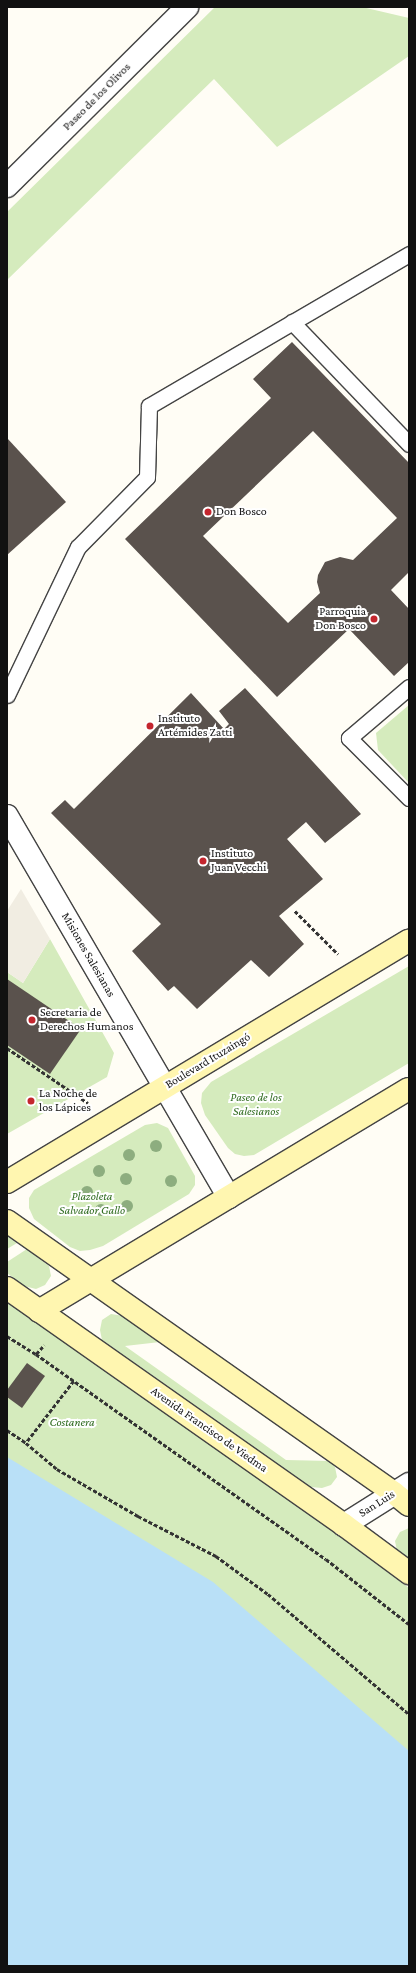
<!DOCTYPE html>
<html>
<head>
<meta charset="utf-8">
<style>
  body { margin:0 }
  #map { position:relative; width:416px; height:1973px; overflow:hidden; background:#fffdf5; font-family:"Crimson Pro",serif }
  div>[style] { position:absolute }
  .green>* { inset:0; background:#d5ebbd }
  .plaza>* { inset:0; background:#f1ede2 }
  .water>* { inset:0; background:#b9e0f7 }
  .building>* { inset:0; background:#5a524d }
  .path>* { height:2.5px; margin-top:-1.25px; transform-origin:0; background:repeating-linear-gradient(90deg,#333 0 4px,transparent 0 6px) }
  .roads { filter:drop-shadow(1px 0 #444) drop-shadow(-1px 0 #444) drop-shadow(0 1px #444) drop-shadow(0 -1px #444) }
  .service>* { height:15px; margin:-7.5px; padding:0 7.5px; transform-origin:7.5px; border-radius:7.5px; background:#fff }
  .minor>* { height:22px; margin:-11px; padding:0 11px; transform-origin:11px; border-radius:11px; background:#fff }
  .secondary>* { height:22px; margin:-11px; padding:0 11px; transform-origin:11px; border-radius:11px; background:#fff6b0 }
  .trees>* { width:12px; height:12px; margin:-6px; border-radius:50%; background:#8dad7f }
  .dots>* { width:11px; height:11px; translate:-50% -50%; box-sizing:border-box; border:2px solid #fff; border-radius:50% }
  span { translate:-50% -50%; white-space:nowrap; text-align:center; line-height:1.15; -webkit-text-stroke:4px #fff; paint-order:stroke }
  .street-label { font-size:12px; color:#111 }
  .poi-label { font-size:12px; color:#111 }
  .left { translate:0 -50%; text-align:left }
  .right { translate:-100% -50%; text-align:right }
  .park-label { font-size:12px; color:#2f6b1f; font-style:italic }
  .frame { position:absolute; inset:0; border:8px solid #111; pointer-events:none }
</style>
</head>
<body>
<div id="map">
  <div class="green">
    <i style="clip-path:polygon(215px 7px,362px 7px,409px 18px,409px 56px,277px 147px,214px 79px,7px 280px,7px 212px)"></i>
    <i style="clip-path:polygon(409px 705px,409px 783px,378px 750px,376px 733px)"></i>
    <i style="clip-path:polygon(50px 939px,114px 1053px,107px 1077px,7px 1134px,7px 972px,23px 983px)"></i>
    <i style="clip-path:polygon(409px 966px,409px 1063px,254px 1155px,244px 1156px,235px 1154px,228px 1148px,205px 1115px,201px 1103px,202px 1093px,211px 1082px)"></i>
    <i style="clip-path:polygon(157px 1123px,168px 1128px,195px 1176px,195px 1185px,189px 1194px,103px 1246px,90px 1250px,80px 1251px,70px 1247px,34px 1219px,29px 1208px,29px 1198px,34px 1190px,145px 1125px)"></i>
    <i style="clip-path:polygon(7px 1236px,17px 1243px,7px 1249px)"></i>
    <i style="clip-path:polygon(27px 1249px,49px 1266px,51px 1276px,45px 1285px,36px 1289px,24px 1286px,7px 1273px,7px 1262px)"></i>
    <i style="clip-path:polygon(7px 1302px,335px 1533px,409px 1588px,409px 1837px,7px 1463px)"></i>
    <i style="clip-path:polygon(111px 1314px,124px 1316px,160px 1342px,125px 1346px,286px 1460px,330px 1461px,335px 1467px,337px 1477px,331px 1485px,322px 1488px,311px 1487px,102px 1340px,100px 1330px,102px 1320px)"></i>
    <i style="clip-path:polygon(409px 1528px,409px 1557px,403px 1557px,397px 1551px,395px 1541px,400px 1532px)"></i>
  </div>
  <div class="plaza">
    <i style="clip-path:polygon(21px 889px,50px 939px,23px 983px,7px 972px,7px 911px)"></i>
  </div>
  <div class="water">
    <i style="clip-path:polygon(7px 1457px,213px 1582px,409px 1751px,409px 1966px,7px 1966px)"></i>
  </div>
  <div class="building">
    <i style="clip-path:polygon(evenodd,292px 342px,409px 463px,409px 572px,391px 590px,409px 609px,409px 662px,394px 676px,349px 629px,277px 697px,125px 539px,271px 398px,253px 379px,292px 342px,313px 431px,397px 518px,353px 560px,340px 557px,325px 562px,318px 575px,317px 582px,320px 593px,288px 623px,203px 536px,313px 431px)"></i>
    <i style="clip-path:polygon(7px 438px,66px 502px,7px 555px)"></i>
    <i style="clip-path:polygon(245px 688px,361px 814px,325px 843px,306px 822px,287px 839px,323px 879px,279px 916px,304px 944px,269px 977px,251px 960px,197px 1009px,174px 986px,168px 991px,132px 951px,161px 924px,51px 813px,65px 800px,74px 809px,191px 693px,224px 729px,229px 724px,219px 711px)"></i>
    <i style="clip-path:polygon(7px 979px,81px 1029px,50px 1074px,7px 1045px)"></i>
    <i style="clip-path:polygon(27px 1363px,45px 1376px,22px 1408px,7px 1397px,7px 1390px)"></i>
  </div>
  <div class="path">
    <i style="left:295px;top:911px;width:61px;rotate:45deg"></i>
    <i style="left:7px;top:1048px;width:98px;rotate:34.2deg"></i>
    <i style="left:7px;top:1336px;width:34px;rotate:32deg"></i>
    <i style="left:36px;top:1354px;width:355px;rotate:35.3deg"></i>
    <i style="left:326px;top:1559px;width:105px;rotate:38.1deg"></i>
    <i style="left:36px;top:1354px;width:12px;rotate:-48deg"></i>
    <i style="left:74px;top:1381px;width:78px;rotate:127.7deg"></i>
    <i style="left:26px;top:1443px;width:40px;rotate:40deg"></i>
    <i style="left:57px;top:1469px;width:94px;rotate:30.1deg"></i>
    <i style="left:138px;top:1516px;width:88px;rotate:27.1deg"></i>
    <i style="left:216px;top:1556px;width:64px;rotate:36.2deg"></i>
    <i style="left:268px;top:1594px;width:185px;rotate:40.4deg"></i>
    <i style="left:7px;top:1430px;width:23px;rotate:34deg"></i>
  </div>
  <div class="roads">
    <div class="service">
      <i style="left:292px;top:322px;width:169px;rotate:46.2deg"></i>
      <i style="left:409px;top:687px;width:79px;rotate:139.6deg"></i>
      <i style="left:349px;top:738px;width:85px;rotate:45deg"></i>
      <i style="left:7px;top:695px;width:164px;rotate:-64.4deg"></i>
      <i style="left:78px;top:547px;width:98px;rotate:-45.4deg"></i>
      <i style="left:147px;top:477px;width:71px;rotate:-88.4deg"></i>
      <i style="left:149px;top:406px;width:301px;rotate:-30.3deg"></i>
    </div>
    <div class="minor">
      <i style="left:7px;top:186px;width:254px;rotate:-44.8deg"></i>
      <i style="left:7px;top:816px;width:441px;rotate:59.8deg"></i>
      <i style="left:344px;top:1525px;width:77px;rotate:-32.2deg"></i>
    </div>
    <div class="secondary">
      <i style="left:7px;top:1182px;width:469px;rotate:-31deg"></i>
      <i style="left:7px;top:1221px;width:473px;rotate:35.1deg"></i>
      <i style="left:394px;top:1493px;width:19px;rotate:39deg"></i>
      <i style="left:7px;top:1288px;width:412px;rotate:35.1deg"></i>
      <i style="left:344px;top:1525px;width:81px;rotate:36.4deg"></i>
      <i style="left:39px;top:1311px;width:431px;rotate:-31deg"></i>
    </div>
  </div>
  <div class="trees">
    <i style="left:156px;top:1146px"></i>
    <i style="left:129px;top:1155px"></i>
    <i style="left:99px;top:1171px"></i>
    <i style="left:126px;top:1179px"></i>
    <i style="left:171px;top:1181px"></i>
    <i style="left:87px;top:1192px"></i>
    <i style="left:127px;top:1206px"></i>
    <i style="left:101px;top:1210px"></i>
  </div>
  <div class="dots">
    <i style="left:208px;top:512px;background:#c4262e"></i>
    <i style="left:374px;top:619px;background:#c4262e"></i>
    <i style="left:150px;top:726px;background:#c4262e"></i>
    <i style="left:203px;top:861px;background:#c4262e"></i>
    <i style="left:32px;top:1020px;background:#c4262e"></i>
    <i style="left:31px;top:1101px;background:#c4262e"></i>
  </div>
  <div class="street-label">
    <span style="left:97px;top:97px;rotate:-45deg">Paseo de los Olivos</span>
    <span style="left:88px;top:955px;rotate:60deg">Misiones Salesianas</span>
    <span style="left:208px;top:1061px;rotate:-31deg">Boulevard Ituzaingó</span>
    <span style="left:209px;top:1430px;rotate:35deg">Avenida Francisco de Viedma</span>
    <span style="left:377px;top:1504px;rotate:-32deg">San Luis</span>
  </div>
  <div class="poi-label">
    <span class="left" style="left:216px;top:512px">Don Bosco</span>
    <span class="right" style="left:366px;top:619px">Parroquia<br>Don Bosco</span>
    <span class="left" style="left:158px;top:726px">Instituto<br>Artémides Zatti</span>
    <span class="left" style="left:211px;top:861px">Instituto<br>Juan Vecchi</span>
    <span class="left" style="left:40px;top:1020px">Secretaria de<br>Derechos Humanos</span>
    <span class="left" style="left:39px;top:1101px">La Noche de<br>los Lápices</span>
  </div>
  <div class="park-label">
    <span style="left:256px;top:1105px">Paseo de los<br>Salesianos</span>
    <span style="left:92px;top:1204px">Plazoleta<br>Salvador Gallo</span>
    <span style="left:72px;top:1423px">Costanera</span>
  </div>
  <div class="frame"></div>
</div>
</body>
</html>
